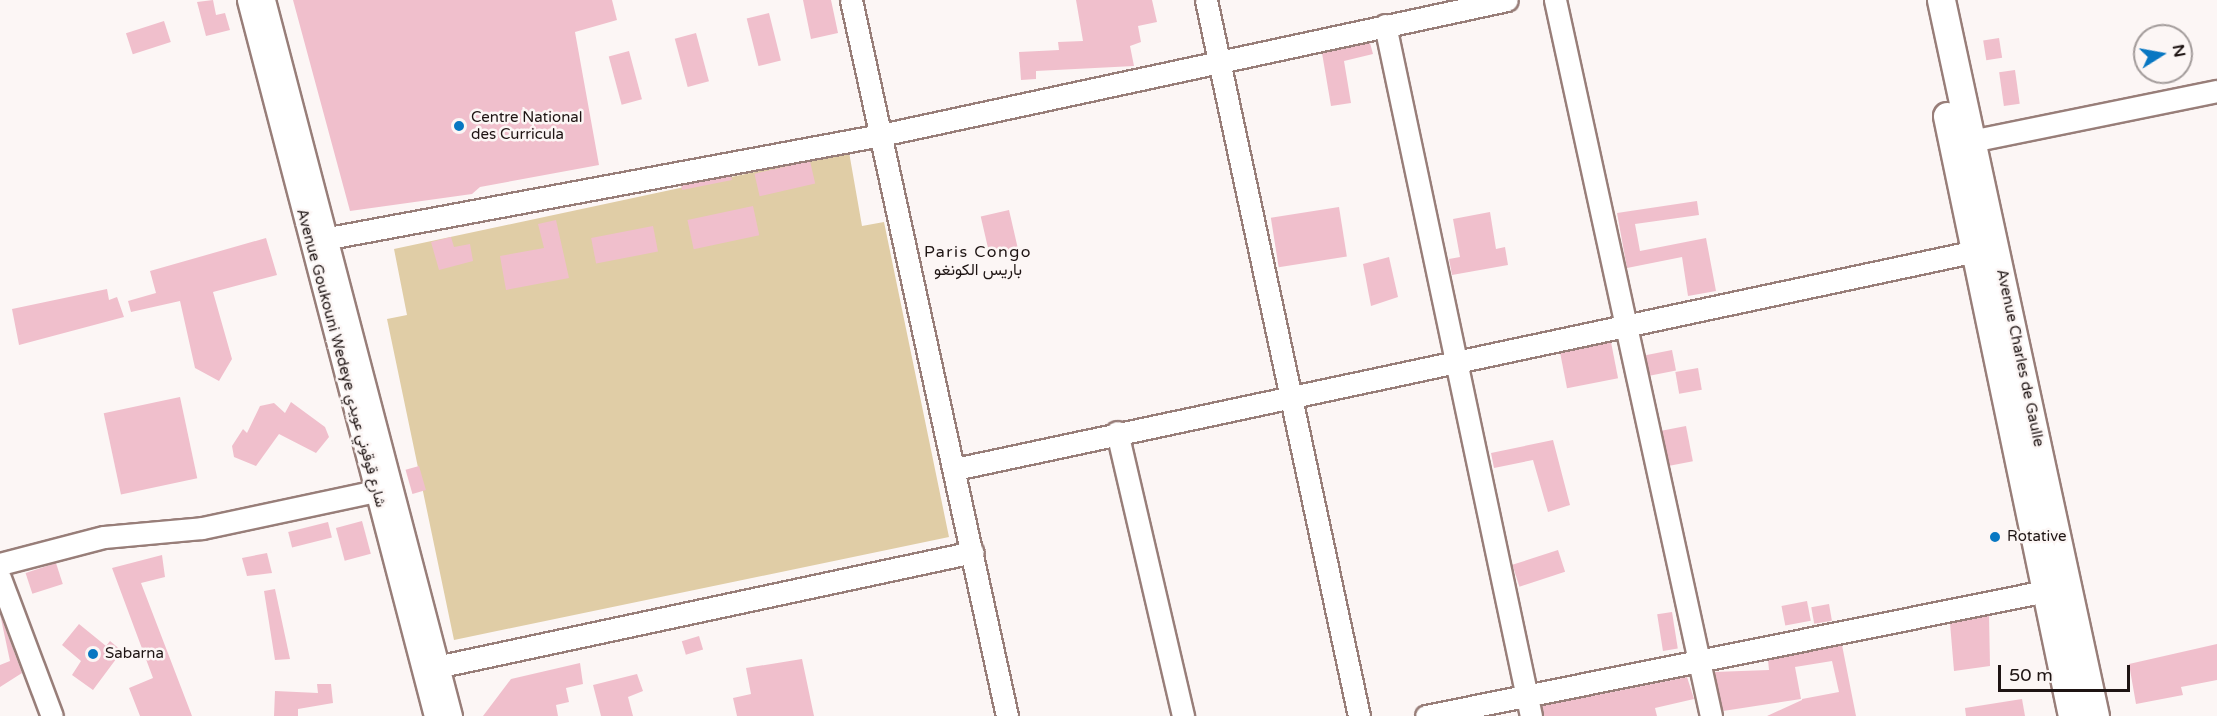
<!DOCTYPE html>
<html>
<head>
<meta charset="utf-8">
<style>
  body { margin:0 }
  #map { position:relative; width:2217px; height:716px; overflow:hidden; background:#fcf6f5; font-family:"Varela Round",Vazirmatn,sans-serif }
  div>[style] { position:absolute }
  .green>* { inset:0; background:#e0cda6 }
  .building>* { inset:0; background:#f0bfcc; transform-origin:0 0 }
  .roads { filter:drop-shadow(2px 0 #987e79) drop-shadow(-2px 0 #987e79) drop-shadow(0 2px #987e79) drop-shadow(0 -2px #987e79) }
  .minor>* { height:21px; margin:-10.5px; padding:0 10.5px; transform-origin:10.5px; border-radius:10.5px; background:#fff }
  .major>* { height:27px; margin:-13.5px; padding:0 13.5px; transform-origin:13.5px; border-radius:13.5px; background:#fff }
  .dots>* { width:16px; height:16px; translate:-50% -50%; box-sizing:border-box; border:3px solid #fcf6f5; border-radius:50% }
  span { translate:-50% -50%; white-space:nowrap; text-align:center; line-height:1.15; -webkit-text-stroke:5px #fcf6f5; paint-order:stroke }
  .poi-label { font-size:15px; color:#1e1413 }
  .left { translate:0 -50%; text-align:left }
  .street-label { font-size:15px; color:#1e1413 }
  .neighbourhood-label { font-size:16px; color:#1e1413; letter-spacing:1.5px }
  .north { position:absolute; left:2133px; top:24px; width:60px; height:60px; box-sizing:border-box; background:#fcf6f5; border:2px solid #a39c9b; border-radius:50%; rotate:79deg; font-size:16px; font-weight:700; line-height:24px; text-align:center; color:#1e1413 }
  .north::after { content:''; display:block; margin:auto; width:21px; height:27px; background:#0877c2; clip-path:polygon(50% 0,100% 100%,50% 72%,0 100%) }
  .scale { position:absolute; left:1998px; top:665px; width:132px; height:27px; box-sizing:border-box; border:3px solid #1e1413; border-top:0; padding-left:8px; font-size:18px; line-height:21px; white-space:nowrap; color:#1e1413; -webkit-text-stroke:4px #fcf6f5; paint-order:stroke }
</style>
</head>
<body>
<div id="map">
  <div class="green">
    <i style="clip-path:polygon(849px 152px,862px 226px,884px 222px,949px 537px,454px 640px,387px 319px,407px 315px,394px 249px)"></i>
  </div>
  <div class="building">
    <i style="clip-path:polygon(213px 0,216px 15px,225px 13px,230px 30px,206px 36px,197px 2px)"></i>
    <i style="clip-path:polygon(293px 0,612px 0,617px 20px,575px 32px,599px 165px,480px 187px,472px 194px,350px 211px)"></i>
    <i style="clip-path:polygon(803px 0,831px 0,838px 33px,811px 39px)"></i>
    <i style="clip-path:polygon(1076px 0,1152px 0,1157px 22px,1138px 26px,1141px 42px,1130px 46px,1134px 66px,1036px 71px,1036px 79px,1021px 80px,1019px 52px,1059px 50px,1058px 42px,1083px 41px)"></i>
    <i style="left:769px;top:13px;width:49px;height:23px;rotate:76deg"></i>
    <i style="left:164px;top:21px;width:22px;height:40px;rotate:72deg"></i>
    <i style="left:696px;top:33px;width:50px;height:22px;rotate:75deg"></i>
    <i style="left:1999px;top:38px;width:20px;height:16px;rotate:81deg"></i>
    <i style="clip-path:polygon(1370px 43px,1373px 54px,1344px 61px,1351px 103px,1331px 106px,1322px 53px)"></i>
    <i style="left:629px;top:51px;width:50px;height:21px;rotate:75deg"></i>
    <i style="left:2015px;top:70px;width:34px;height:16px;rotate:82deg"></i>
    <i style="left:810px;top:161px;width:23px;height:57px;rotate:77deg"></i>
    <i style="clip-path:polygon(731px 176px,732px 180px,682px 190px,681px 185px)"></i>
    <i style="clip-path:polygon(1697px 201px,1699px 215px,1635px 224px,1640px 251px,1706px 238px,1716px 291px,1688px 296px,1682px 257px,1627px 268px,1617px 213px)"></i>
    <i style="left:753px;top:206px;width:30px;height:67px;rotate:78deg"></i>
    <i style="left:1339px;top:207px;width:50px;height:69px;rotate:81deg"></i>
    <i style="left:1009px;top:210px;width:39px;height:29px;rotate:77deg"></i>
    <i style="clip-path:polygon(1490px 212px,1496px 249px,1505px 247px,1508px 265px,1452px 275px,1449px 259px,1460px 257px,1453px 219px)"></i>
    <i style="clip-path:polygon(556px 220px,569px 278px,506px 290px,500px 256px,544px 248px,538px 224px)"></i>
    <i style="left:653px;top:226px;width:26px;height:63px;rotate:79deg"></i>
    <i style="clip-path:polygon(451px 237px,454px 247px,470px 244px,473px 261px,439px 270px,431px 242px)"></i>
    <i style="clip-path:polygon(266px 238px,277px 275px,213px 292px,232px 359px,219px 381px,195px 368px,180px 301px,131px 312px,128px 301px,156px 293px,150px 271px)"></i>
    <i style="clip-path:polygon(1389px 257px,1398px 297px,1371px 306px,1363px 264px)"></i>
    <i style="clip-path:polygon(107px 289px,109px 300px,117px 297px,124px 317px,19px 345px,12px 309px)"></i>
    <i style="left:1611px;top:342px;width:37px;height:52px;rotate:79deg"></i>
    <i style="left:1672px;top:350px;width:21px;height:27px;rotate:79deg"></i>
    <i style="left:1698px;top:368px;width:22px;height:23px;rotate:80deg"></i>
    <i style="left:180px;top:397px;width:83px;height:78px;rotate:78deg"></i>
    <i style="clip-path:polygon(291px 402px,325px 427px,329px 437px,316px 453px,279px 434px,256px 466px,234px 457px,232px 446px,243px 429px,247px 433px,260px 406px,274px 403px,285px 413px)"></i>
    <i style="left:1686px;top:426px;width:36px;height:25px;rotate:79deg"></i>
    <i style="clip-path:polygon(1553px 440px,1570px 505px,1548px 512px,1533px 460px,1494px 468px,1491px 453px)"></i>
    <i style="left:419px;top:466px;width:25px;height:14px;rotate:74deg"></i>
    <i style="left:362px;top:521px;width:34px;height:27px;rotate:75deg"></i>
    <i style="left:328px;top:522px;width:16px;height:41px;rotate:76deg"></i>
    <i style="left:1558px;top:550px;width:23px;height:48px;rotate:72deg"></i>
    <i style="clip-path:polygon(267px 553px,272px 573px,247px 576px,242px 558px)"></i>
    <i style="clip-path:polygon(162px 555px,165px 577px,141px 583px,192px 716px,140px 716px,129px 688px,153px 678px,112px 568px)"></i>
    <i style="left:56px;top:563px;width:22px;height:32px;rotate:72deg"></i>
    <i style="clip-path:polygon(275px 589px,290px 659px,275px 660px,264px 591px)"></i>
    <i style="left:1807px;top:601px;width:20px;height:26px;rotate:79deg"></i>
    <i style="left:1829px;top:604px;width:17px;height:18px;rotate:80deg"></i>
    <i style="left:1672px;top:612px;width:37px;height:15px;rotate:81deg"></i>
    <i style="clip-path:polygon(0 614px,22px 673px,0 687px,0 665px,10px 661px)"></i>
    <i style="clip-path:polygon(1989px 615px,1990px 666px,1954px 671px,1950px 623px)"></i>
    <i style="clip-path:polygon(79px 624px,106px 646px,110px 641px,122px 651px,93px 690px,72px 675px,81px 661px,62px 645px)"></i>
    <i style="left:699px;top:636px;width:14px;height:18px;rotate:73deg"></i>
    <i style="clip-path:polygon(2217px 644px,2217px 680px,2181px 687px,2183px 695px,2136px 704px,2129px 664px)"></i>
    <i style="clip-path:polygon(1842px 645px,1856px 716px,1767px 716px,1802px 700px,1802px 699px,1839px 692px,1832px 661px,1795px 667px,1801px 699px,1723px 711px,1714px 672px,1769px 670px,1768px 660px)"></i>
    <i style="clip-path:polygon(802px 659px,814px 716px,737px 716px,733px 698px,751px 694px,746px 668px)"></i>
    <i style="clip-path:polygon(580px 663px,583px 684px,566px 688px,569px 702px,556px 705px,558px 716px,483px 716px,511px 679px)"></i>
    <i style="clip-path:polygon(637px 674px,643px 691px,628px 697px,633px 716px,601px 716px,593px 685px)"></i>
    <i style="clip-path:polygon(1687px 677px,1694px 699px,1655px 708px,1657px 716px,1543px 716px,1542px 706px)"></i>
    <i style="clip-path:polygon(317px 684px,331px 684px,333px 703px,298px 709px,298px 716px,274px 716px,275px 691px,318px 693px)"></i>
    <i style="clip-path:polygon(2022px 699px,2025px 716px,1966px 716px,1965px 708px)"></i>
  </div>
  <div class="roads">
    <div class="minor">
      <i style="left:248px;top:0;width:740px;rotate:75.36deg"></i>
      <i style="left:264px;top:0;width:740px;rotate:75.36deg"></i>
      <i style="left:851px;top:0;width:733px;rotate:77.71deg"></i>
      <i style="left:1206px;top:0;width:732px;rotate:77.94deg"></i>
      <i style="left:1555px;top:0;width:733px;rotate:77.71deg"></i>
      <i style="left:1385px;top:25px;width:706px;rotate:78.07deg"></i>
      <i style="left:1971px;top:141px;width:251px;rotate:-11.5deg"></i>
      <i style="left:329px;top:238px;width:562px;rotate:-10.57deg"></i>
      <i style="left:881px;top:135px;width:640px;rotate:-12.17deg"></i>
      <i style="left:1117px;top:432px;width:292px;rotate:76.9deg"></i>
      <i style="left:955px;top:469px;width:1058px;rotate:-12.05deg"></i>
      <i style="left:0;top:564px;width:107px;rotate:-14.6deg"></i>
      <i style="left:104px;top:537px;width:98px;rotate:-5.2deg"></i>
      <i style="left:202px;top:528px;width:178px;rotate:-12deg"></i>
      <i style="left:0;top:578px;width:147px;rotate:69.4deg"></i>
      <i style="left:427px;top:669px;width:558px;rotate:-12.09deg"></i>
      <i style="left:1426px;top:716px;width:647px;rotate:-11.41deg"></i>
    </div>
    <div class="major">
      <i style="left:1941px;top:0;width:732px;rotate:77.86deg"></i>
      <i style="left:1947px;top:116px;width:613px;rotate:78.23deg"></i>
    </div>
  </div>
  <div class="dots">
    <i style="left:459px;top:126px;background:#0877c2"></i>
    <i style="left:1995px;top:537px;background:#0877c2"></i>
    <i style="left:93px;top:654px;background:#0877c2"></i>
  </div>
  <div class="poi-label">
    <span class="left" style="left:471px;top:126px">Centre National<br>des Curricula</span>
    <span class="left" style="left:2007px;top:537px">Rotative</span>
    <span class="left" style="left:105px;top:654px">Sabarna</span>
  </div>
  <div class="street-label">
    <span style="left:341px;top:358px;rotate:75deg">Avenue Goukouni Wedeye شارع قوقوني عويدي</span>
    <span style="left:2020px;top:358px;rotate:78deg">Avenue Charles de Gaulle</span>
  </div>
  <div class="neighbourhood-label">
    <span style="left:978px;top:261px">Paris Congo<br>باريس الكونغو</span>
  </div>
  <div class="north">N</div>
  <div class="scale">50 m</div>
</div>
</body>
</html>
